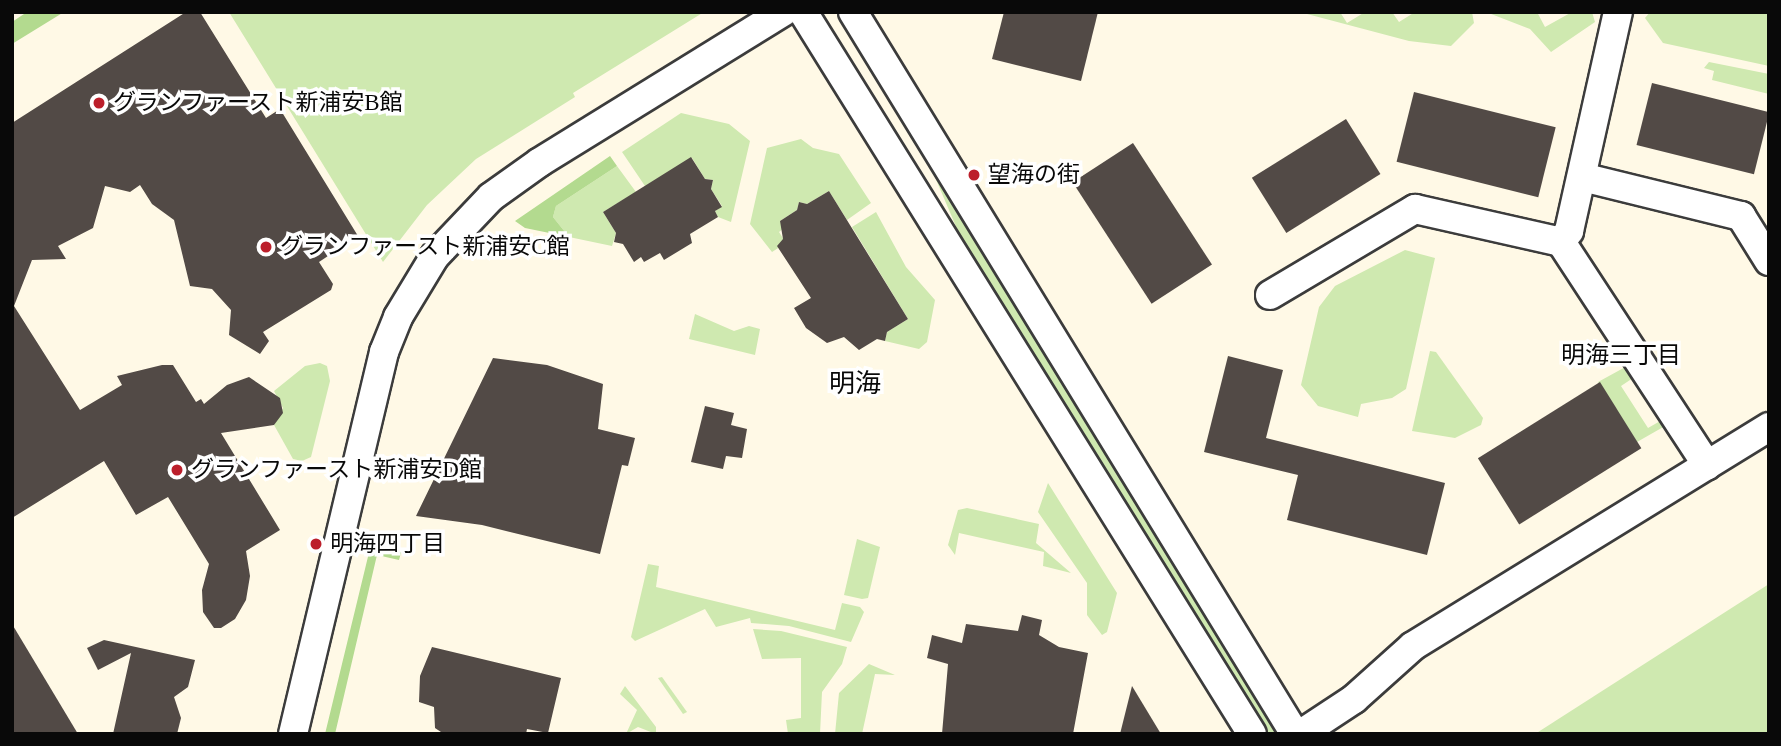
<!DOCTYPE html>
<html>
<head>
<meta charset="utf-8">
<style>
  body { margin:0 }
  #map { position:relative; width:1781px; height:746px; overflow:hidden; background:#fff9e6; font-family:"Times New Roman","Noto Sans JP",serif }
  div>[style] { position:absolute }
  .green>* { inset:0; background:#cfe9b0 }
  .forest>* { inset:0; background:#b3da8f }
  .building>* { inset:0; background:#524a46; transform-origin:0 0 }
  .roads { filter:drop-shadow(2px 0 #3c3c3c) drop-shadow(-2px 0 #3c3c3c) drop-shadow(0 2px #3c3c3c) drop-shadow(0 -2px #3c3c3c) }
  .minor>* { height:28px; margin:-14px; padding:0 14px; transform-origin:14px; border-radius:14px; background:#fff }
  .dots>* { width:19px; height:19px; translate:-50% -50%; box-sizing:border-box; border:4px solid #fff; border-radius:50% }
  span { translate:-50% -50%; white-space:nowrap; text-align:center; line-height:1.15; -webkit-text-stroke:7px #fff; paint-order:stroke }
  .poi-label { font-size:23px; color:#090909 }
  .left { translate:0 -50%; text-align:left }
  .neighbourhood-label { font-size:24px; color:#090909 }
  .quarter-label { font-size:26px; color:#090909 }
  .frame { position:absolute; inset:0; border:14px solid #090909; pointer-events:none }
</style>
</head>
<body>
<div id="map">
  <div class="green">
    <i style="clip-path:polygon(229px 12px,704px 12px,573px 93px,575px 97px,476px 159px,427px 205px,383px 262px)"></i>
    <i style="clip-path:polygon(1340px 12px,1347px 23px,1365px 12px,1392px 12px,1399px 22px,1415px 12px,1472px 12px,1474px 23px,1451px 46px,1409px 41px,1307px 14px)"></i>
    <i style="clip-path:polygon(1486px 12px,1537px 12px,1545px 27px,1572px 12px,1592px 12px,1595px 22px,1551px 52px,1530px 29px)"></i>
    <i style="clip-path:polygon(1650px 12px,1769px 12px,1769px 66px,1663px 43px,1645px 18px)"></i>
    <i style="clip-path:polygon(1709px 62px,1769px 74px,1769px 94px,1712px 80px,1714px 71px,1704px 68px)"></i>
    <i style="clip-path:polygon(681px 113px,729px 124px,750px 141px,731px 222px,718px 217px,715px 211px,722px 206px,711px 189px,713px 180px,705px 179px,692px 158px,645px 186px,622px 152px)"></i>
    <i style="clip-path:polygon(801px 139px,813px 148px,839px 154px,871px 203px,847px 220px,829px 191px,807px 204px,799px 202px,797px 210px,780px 221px,784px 228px,779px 232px,786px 243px,772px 252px,750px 224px,767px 148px)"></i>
    <i style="clip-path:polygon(926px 156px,1283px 734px,1264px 734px,966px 250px)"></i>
    <i style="clip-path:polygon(617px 166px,636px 192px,603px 212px,616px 233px,612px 246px,569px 237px,553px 217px,556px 206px)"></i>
    <i style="clip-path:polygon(876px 212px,906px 267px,935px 300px,927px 342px,919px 349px,885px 341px,887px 332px,908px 319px,852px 227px)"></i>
    <i style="clip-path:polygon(1405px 250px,1435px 258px,1406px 389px,1392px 398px,1361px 404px,1358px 417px,1318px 406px,1301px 385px,1319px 307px,1335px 286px)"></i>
    <i style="clip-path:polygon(695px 314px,734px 331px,749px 326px,760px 329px,755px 355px,689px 339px)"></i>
    <i style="clip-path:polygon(1430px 351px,1436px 352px,1483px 418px,1481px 425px,1455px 438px,1412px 431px)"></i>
    <i style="clip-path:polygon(320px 363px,327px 366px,330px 381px,311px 457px,302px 461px,293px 459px,274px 425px,283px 408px,274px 391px,305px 366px)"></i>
    <i style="clip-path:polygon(1629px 365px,1636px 376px,1621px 386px,1648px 428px,1662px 420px,1665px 426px,1637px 442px,1598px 382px)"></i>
    <i style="clip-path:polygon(1048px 483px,1117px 593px,1107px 632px,1102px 635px,1087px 615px,1087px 583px,1038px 512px)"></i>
    <i style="clip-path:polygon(967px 508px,1039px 524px,1036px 543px,1071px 573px,1043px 566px,1044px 552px,959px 533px,955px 555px,948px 545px,958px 510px)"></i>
    <i style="clip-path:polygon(857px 539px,880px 547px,868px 598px,862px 599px,844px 595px)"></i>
    <i style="clip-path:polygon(648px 564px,659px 566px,656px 587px,835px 630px,842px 603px,860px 607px,864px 612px,851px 642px,789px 626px,751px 623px,750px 618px,716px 627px,705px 609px,635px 641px,631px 637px)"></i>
    <i style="clip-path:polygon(1769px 584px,1769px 734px,1535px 734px)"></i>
    <i style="clip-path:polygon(753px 629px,781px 631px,847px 647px,842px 664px,822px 692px,820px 734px,788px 734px,786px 720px,801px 718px,801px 658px,762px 659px)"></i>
    <i style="clip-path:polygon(869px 664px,895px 675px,875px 674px,862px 734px,835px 734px,839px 693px)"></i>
    <i style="clip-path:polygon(662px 677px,687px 712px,683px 714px,658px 678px)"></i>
    <i style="clip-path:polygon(625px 686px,656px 727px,656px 734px,638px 727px,626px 734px,637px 710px,620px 694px)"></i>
  </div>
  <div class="forest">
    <i style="clip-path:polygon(27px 12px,64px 12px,12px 44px,12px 22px)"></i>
    <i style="clip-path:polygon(610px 156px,617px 166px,556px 206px,553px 217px,569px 237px,525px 228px,515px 221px)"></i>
    <i style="clip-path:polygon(373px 536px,392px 540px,401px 553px,399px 560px,377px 555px,335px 734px,325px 734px)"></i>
  </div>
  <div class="building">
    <i style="clip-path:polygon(186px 12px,200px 12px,266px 118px,280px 109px,358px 236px,319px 262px,333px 284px,331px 290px,263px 332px,269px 341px,260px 354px,229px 335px,231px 310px,212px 289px,190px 286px,174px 220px,152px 204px,140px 185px,130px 192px,105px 186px,93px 228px,58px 246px,66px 259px,32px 260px,14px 306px,80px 410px,122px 385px,117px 376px,162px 365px,173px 365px,196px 402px,201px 399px,204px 404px,227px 385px,249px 377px,280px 398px,283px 413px,274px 425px,221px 433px,280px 530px,246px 551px,250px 576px,246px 600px,235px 619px,221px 628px,214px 628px,203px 612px,202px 590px,209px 564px,168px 497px,136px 515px,104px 461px,12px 518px,12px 123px)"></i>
    <i style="clip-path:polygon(1004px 12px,1098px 12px,1081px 81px,992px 59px)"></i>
    <i style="left:1652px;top:83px;width:121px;height:64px;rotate:14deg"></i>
    <i style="left:1414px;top:92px;width:146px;height:72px;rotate:14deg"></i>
    <i style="left:1346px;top:119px;width:65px;height:111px;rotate:58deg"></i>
    <i style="left:1133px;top:143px;width:145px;height:72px;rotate:57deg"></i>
    <i style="clip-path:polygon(691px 157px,705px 179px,713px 180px,711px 189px,722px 207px,715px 211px,718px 217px,690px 234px,692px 243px,664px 260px,660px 253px,644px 262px,641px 257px,634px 262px,623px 244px,614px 242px,616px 233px,603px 212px)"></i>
    <i style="clip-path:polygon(829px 191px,908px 319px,887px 332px,885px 341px,877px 339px,859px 350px,844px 337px,827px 343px,806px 328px,794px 308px,811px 298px,777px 246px,783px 239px,780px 221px,797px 210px,799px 202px,807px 204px)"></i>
    <i style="clip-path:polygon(1228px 356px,1283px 370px,1266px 438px,1445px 483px,1427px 555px,1287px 520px,1298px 475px,1204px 452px)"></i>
    <i style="clip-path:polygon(493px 358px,547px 365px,603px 384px,598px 429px,635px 438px,628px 466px,622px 465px,600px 554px,482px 525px,416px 516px)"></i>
    <i style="left:1600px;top:382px;width:78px;height:144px;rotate:58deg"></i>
    <i style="clip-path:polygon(705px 406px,734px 413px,731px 425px,747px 429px,742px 458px,726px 456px,723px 469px,691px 462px)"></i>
    <i style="clip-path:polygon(1022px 615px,1042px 620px,1039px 635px,1059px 647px,1088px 653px,1073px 734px,942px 734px,948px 664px,927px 658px,932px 635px,962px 643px,966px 624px,1018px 631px)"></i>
    <i style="clip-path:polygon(12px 624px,78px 734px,12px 734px)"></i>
    <i style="clip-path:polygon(104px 640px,195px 660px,188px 687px,174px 697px,181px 718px,177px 734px,113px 734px,131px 653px,98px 670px,87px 648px)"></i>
    <i style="clip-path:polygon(432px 647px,561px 678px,548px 733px,527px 729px,526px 734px,444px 734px,435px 728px,434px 707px,419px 702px,420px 676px)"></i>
    <i style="clip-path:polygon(1132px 686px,1161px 734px,1120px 734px)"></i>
  </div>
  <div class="roads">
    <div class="minor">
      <i style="left:803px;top:12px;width:850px;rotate:58.12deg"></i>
      <i style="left:853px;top:12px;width:847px;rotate:58.53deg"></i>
      <i style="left:1582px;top:177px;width:164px;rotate:13.8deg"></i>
      <i style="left:1741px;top:216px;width:53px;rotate:58.1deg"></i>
      <i style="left:1561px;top:242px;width:267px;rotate:56.8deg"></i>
      <i style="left:1270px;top:295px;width:169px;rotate:-30.7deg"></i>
      <i style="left:1415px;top:209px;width:150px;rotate:12.7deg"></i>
      <i style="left:1561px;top:242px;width:14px;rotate:-54deg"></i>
      <i style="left:1569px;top:231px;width:224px;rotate:-77.4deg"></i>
      <i style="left:293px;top:734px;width:393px;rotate:-76.6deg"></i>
      <i style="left:384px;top:352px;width:38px;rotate:-68deg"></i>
      <i style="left:398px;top:317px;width:71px;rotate:-58.8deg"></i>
      <i style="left:435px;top:256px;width:81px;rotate:-46.5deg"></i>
      <i style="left:491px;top:197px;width:60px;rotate:-35.5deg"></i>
      <i style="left:540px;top:162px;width:286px;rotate:-31.7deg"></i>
      <i style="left:1301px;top:734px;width:64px;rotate:-33.4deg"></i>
      <i style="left:1354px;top:699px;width:79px;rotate:-41.9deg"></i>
      <i style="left:1413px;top:646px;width:418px;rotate:-31.6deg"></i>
    </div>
  </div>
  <div class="dots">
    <i style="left:99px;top:103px;background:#bc1f2b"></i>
    <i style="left:974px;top:175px;background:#bc1f2b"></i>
    <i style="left:266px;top:247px;background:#bc1f2b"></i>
    <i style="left:177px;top:470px;background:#bc1f2b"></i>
    <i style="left:316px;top:544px;background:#bc1f2b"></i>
  </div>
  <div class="poi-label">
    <span class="left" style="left:113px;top:103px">グランファースト新浦安B館</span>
    <span class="left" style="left:988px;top:175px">望海の街</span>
    <span class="left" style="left:280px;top:247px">グランファースト新浦安C館</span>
    <span class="left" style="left:191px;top:470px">グランファースト新浦安D館</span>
    <span class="left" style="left:330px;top:544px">明海四丁目</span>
  </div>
  <div class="neighbourhood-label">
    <span style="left:1621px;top:356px">明海三丁目</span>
  </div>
  <div class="quarter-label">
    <span style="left:855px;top:384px">明海</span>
  </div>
  <div class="frame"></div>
</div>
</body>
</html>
